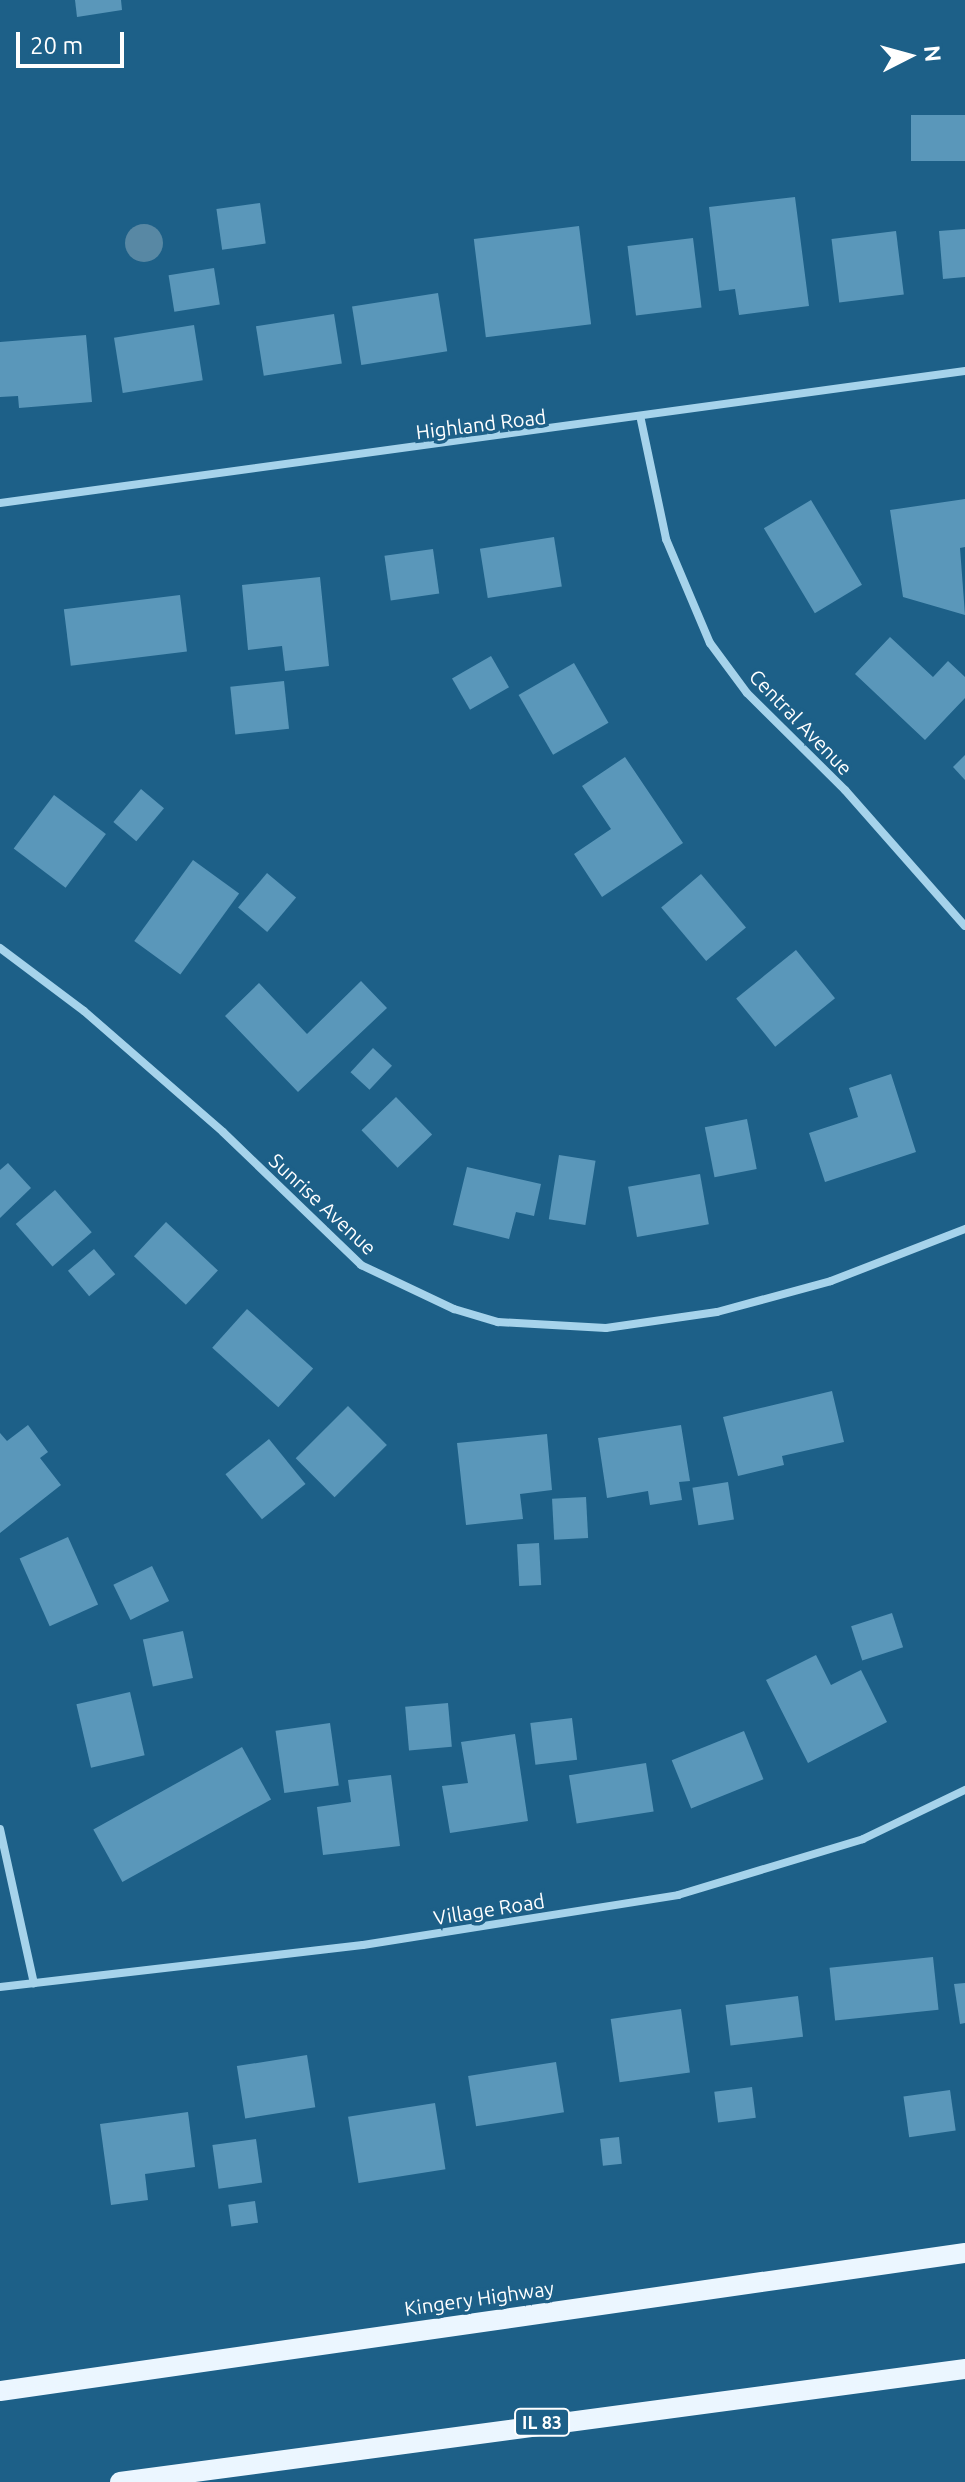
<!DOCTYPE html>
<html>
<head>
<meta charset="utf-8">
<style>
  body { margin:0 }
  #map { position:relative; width:965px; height:2482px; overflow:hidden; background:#1d6088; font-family:Ubuntu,sans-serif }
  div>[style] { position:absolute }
  .water>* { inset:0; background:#5888a4 }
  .round { border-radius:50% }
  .building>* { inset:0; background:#5a97ba; transform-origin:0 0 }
  .street>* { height:8px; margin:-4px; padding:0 4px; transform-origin:4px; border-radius:4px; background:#a6d3eb }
  .primary>* { height:20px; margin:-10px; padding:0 10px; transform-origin:10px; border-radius:10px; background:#ebf6ff }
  span { translate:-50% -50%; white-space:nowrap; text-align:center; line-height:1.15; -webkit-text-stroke:7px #1d6088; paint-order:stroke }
  .shield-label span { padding:2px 6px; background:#1d6088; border:2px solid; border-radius:6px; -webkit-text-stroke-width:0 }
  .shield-label { font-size:18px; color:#fff; font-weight:700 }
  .street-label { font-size:20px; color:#fff }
  .north { position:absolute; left:869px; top:16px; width:80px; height:80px; -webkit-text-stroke:6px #1d6088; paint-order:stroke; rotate:84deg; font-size:22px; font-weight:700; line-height:32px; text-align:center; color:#fff }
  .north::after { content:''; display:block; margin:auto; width:28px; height:36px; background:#fff; clip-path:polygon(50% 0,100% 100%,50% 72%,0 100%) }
  .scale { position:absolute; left:16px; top:32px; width:108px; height:36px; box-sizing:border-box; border:4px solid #fff; border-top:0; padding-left:10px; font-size:24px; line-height:28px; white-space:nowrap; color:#fff; -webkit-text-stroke:6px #1d6088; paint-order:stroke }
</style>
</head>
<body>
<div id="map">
  <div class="water">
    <i class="round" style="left:125px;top:224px;width:38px;height:38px"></i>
  </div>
  <div class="building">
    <i style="clip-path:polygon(75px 0,121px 0,122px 10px,77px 17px)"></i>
    <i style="left:965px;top:115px;width:46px;height:54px;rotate:90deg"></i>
    <i style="clip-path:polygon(795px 197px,809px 306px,739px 315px,735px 289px,719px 291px,709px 207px)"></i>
    <i style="left:260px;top:203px;width:41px;height:44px;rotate:82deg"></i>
    <i style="left:579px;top:226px;width:99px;height:106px;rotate:83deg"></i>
    <i style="clip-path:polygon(965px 229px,965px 277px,943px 279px,939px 231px)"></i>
    <i style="left:896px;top:231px;width:64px;height:65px;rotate:83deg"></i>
    <i style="left:693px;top:238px;width:70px;height:66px;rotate:83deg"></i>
    <i style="left:214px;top:268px;width:37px;height:46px;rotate:81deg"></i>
    <i style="left:438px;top:293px;width:59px;height:87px;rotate:81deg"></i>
    <i style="left:334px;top:314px;width:50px;height:79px;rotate:81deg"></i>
    <i style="left:194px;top:325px;width:56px;height:81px;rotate:81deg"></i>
    <i style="clip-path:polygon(86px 335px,92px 402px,19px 408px,18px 396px,0 397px,0 342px)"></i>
    <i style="clip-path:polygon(965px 499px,965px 547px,960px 548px,965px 615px,903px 597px,890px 510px)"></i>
    <i style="left:811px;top:500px;width:99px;height:55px;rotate:59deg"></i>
    <i style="left:554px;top:537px;width:50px;height:75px;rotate:81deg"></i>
    <i style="left:433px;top:549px;width:45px;height:49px;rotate:82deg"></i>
    <i style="clip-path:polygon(320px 577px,329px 666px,285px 671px,282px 646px,248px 650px,242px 585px)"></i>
    <i style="left:180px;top:595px;width:57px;height:117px;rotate:83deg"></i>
    <i style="clip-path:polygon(890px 637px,933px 677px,948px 661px,965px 677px,965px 698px,925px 740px,855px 674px)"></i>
    <i style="left:491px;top:656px;width:36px;height:45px;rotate:60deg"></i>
    <i style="left:574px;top:663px;width:69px;height:64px;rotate:60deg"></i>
    <i style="left:284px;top:681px;width:48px;height:54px;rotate:84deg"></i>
    <i style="clip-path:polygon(965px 755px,965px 780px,953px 767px)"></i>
    <i style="clip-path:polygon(625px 757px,683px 843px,602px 897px,574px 854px,611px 829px,582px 786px)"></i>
    <i style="left:141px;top:789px;width:30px;height:43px;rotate:40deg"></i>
    <i style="left:54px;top:795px;width:65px;height:67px;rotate:37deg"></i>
    <i style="left:193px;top:860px;width:57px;height:100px;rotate:36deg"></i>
    <i style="left:267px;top:873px;width:38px;height:45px;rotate:40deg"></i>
    <i style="left:701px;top:874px;width:70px;height:52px;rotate:50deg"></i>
    <i style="left:796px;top:950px;width:62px;height:77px;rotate:51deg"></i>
    <i style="clip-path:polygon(361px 981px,387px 1008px,298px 1092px,225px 1016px,259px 983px,307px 1034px)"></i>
    <i style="left:373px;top:1048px;width:26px;height:33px;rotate:43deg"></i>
    <i style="clip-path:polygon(891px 1074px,916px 1152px,825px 1182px,809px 1133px,858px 1117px,849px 1088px)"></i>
    <i style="left:396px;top:1097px;width:52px;height:48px;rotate:46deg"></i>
    <i style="left:747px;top:1119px;width:51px;height:43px;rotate:79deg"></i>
    <i style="left:559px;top:1155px;width:37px;height:65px;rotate:9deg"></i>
    <i style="clip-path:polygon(8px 1163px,31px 1188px,0 1218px,0 1170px)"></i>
    <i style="clip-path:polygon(467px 1167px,541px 1184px,534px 1216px,516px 1212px,509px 1239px,453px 1225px)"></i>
    <i style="left:700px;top:1174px;width:51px;height:73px;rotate:80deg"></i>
    <i style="left:55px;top:1190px;width:56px;height:52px;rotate:49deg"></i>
    <i style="left:166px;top:1222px;width:71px;height:47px;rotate:43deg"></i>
    <i style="left:94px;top:1249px;width:33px;height:34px;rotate:50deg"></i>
    <i style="left:247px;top:1309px;width:89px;height:52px;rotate:42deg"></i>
    <i style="clip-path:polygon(832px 1391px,844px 1442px,782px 1456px,784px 1465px,738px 1476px,723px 1417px)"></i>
    <i style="left:348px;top:1406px;width:55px;height:74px;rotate:45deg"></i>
    <i style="clip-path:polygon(28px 1425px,48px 1452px,40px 1458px,61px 1485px,0 1533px,0 1433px,7px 1441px)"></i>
    <i style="clip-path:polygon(681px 1425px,690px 1481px,679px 1482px,682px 1500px,650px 1505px,648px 1491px,607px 1498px,598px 1438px)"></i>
    <i style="clip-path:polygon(547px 1434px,552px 1490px,520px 1494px,523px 1519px,466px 1525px,457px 1443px)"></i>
    <i style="left:269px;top:1439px;width:58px;height:56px;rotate:51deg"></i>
    <i style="left:728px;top:1482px;width:38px;height:36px;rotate:81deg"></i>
    <i style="left:586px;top:1497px;width:41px;height:34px;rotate:87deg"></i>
    <i style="left:68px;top:1537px;width:74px;height:53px;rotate:66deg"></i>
    <i style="left:539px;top:1543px;width:42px;height:22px;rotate:87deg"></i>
    <i style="left:152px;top:1566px;width:39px;height:43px;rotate:64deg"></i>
    <i style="left:892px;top:1613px;width:36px;height:43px;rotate:72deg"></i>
    <i style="left:183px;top:1631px;width:48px;height:41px;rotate:78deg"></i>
    <i style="clip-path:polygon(816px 1655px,831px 1685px,861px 1670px,887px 1722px,808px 1763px,766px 1680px)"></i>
    <i style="left:130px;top:1692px;width:65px;height:55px;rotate:77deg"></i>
    <i style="left:448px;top:1703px;width:44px;height:43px;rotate:85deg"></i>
    <i style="left:572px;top:1718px;width:42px;height:42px;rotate:83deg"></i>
    <i style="left:330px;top:1723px;width:63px;height:55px;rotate:82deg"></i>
    <i style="left:744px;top:1731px;width:52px;height:78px;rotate:68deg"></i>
    <i style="clip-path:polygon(515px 1734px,528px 1821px,450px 1833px,442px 1786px,468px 1783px,461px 1742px)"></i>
    <i style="left:242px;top:1747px;width:60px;height:170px;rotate:61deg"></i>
    <i style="left:646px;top:1763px;width:49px;height:78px;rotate:81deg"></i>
    <i style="clip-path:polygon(391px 1775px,400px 1846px,323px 1855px,317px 1807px,351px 1802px,348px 1780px)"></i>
    <i style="left:933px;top:1957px;width:53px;height:104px;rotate:84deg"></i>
    <i style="clip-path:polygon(965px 1983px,965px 2023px,960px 2024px,954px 1984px)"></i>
    <i style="left:798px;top:1996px;width:41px;height:73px;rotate:83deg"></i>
    <i style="left:681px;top:2009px;width:64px;height:71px;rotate:82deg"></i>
    <i style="left:307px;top:2055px;width:53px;height:71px;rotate:81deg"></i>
    <i style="left:556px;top:2062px;width:51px;height:89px;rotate:81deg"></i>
    <i style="left:752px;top:2087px;width:31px;height:38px;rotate:83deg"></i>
    <i style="left:950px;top:2090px;width:41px;height:47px;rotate:82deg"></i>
    <i style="left:435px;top:2103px;width:67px;height:88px;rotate:81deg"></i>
    <i style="clip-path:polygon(188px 2112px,195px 2167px,145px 2174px,148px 2200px,111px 2205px,100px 2124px)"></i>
    <i style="left:619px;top:2137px;width:27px;height:19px;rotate:84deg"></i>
    <i style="left:256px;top:2139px;width:44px;height:44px;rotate:82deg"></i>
    <i style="left:255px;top:2201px;width:22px;height:27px;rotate:82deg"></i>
  </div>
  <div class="street">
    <i style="left:641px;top:420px;width:122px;rotate:78.1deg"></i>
    <i style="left:666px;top:539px;width:113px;rotate:67.1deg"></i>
    <i style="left:710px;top:643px;width:62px;rotate:53.5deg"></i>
    <i style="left:747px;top:693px;width:138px;rotate:44.7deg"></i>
    <i style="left:845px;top:790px;width:181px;rotate:48.6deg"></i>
    <i style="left:0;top:503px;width:974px;rotate:-7.79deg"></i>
    <i style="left:0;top:948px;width:105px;rotate:36.9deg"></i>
    <i style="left:84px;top:1011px;width:184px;rotate:41deg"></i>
    <i style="left:223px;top:1132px;width:192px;rotate:43.9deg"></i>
    <i style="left:361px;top:1265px;width:103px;rotate:25.3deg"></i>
    <i style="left:454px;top:1309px;width:46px;rotate:16.5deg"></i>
    <i style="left:498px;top:1322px;width:108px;rotate:3.2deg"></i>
    <i style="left:606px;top:1328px;width:112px;rotate:-8.2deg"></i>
    <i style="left:717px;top:1312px;width:118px;rotate:-15.2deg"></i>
    <i style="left:831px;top:1281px;width:144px;rotate:-21.2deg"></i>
    <i style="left:0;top:1829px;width:158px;rotate:77.6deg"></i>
    <i style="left:0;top:1987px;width:365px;rotate:-6.6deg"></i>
    <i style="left:363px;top:1945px;width:319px;rotate:-9deg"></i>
    <i style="left:678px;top:1895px;width:193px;rotate:-16.8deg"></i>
    <i style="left:863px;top:1839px;width:113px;rotate:-25.7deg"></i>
  </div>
  <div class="primary">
    <i style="left:0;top:2391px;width:975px;rotate:-8.14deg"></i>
    <i style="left:120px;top:2482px;width:853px;rotate:-7.62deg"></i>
  </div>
  <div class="shield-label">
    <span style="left:542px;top:2422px">IL 83</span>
  </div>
  <div class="street-label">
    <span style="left:481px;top:424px;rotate:-7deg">Highland Road</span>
    <span style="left:801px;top:722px;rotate:46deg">Central Avenue</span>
    <span style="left:323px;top:1204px;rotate:43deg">Sunrise Avenue</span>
    <span style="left:489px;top:1909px;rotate:-9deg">Village Road</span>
    <span style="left:479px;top:2298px;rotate:-8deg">Kingery Highway</span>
  </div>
  <div class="north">N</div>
  <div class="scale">20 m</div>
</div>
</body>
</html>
